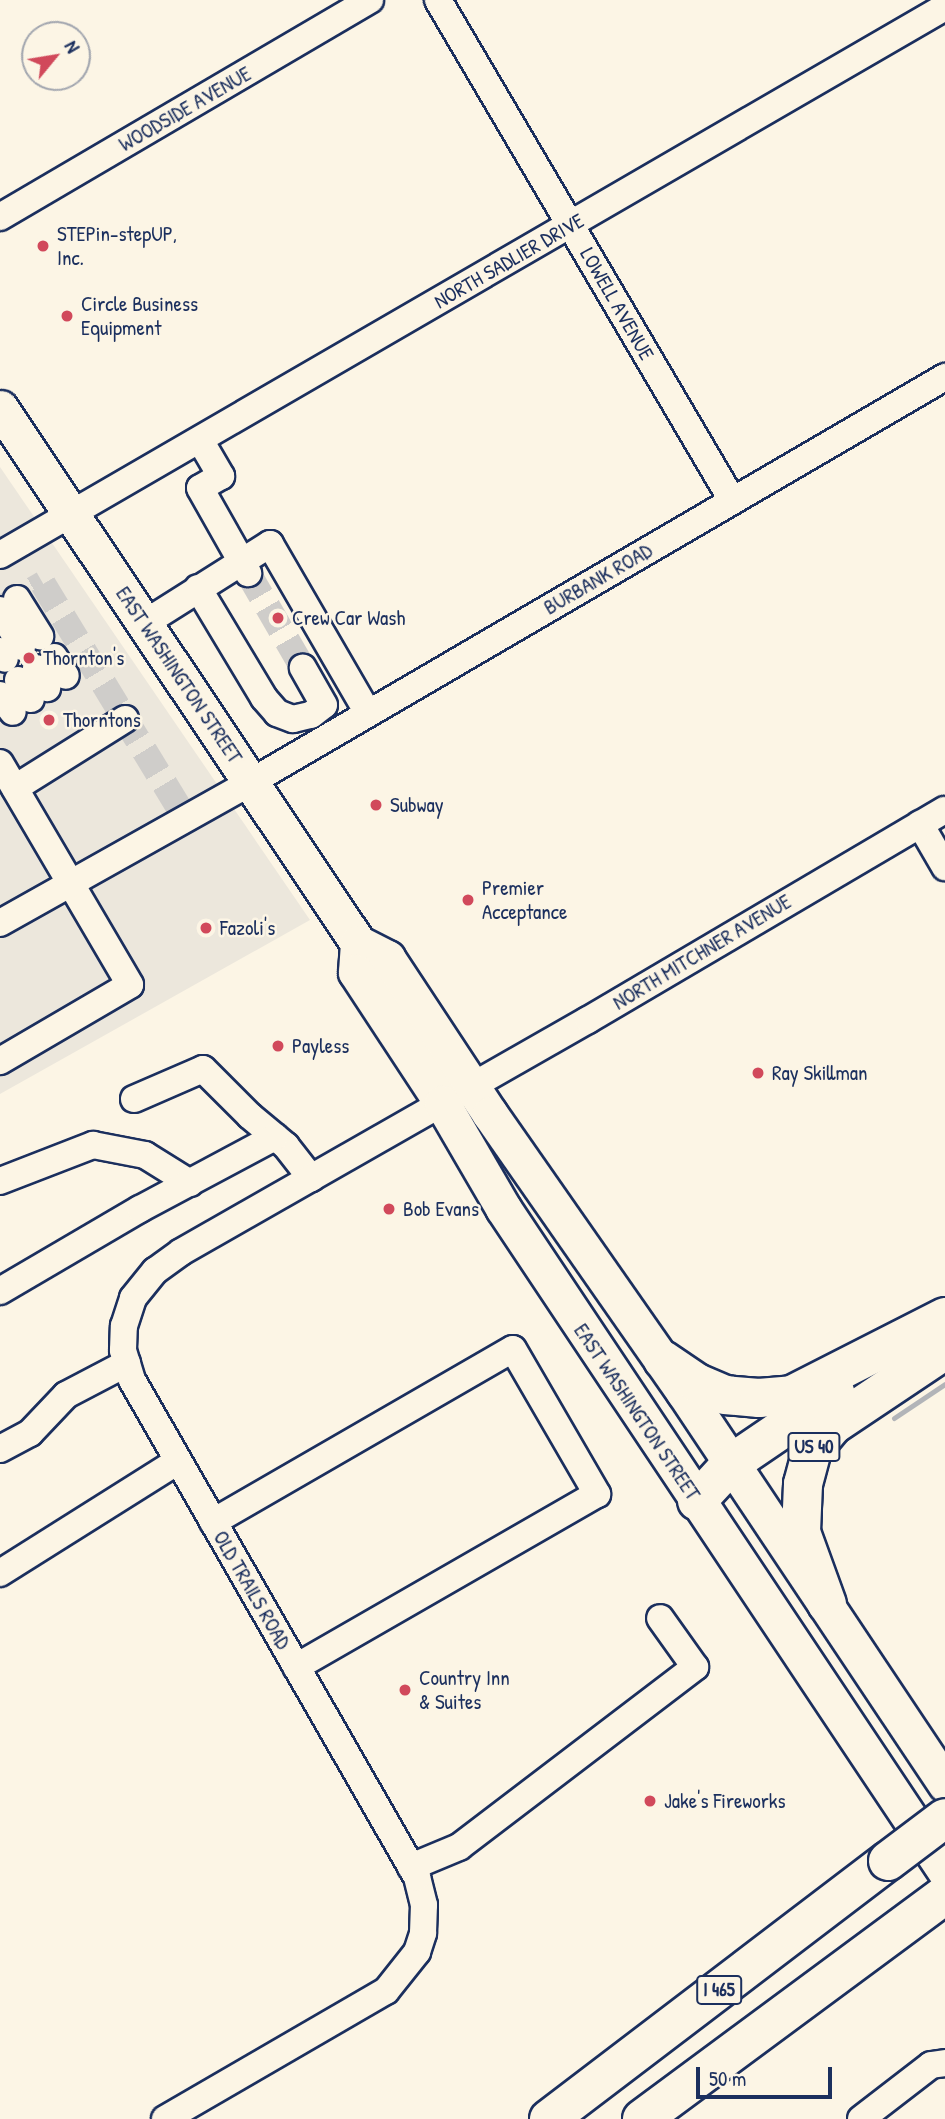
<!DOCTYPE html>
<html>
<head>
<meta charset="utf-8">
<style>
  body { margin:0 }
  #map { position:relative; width:945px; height:2119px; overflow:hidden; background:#fcf5e5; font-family:"Patrick Hand",sans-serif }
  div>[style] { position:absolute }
  .built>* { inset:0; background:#ece7dc }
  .stream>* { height:5px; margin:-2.5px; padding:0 2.5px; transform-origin:2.5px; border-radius:2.5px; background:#b2b4b8 }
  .minor-tunnel>* { height:26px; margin-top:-13px; transform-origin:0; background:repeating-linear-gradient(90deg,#cfcdca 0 26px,transparent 0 39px) }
  .roads { filter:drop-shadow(2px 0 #1b2f5e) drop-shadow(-2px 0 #1b2f5e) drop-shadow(0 2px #1b2f5e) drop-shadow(0 -2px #1b2f5e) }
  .minor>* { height:26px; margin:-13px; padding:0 13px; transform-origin:13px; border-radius:13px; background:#fcf5e5 }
  .major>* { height:35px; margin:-17.5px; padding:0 17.5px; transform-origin:17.5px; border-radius:17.5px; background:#fcf5e5 }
  .highway>* { height:38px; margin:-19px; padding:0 19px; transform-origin:19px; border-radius:19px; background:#fcf5e5 }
  .bridges { filter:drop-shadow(2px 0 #1b2f5e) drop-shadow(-2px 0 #1b2f5e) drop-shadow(0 2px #1b2f5e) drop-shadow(0 -2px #1b2f5e) }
  .highway-bridge>* { height:38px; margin:-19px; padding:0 19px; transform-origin:19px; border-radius:19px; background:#fcf5e5 }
  .dots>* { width:19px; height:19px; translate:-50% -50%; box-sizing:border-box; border:4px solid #fcf5e5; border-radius:50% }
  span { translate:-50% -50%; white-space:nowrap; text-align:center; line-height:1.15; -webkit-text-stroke:5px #fcf5e5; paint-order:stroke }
  .shield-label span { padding:2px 5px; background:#fcf5e5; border:2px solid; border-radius:5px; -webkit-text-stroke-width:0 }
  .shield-label { font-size:19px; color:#1b2f5e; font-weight:700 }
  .street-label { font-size:21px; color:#1b2f5e }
  .poi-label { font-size:21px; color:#1b2f5e }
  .left { translate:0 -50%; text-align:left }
  .north { position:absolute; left:21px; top:21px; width:70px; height:70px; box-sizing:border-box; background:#fcf5e5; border:2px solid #a2a6af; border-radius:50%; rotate:60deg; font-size:19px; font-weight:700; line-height:28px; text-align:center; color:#1b2f5e }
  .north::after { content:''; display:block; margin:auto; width:24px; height:32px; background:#d1495b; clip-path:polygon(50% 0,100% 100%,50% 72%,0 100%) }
  .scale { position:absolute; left:696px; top:2067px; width:136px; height:32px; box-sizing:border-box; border:4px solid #1b2f5e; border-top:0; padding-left:9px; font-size:21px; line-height:24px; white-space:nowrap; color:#1b2f5e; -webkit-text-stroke:5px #fcf5e5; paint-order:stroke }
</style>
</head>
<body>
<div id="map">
  <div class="built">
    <i style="clip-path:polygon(0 467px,310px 920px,0 1094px)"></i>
  </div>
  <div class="stream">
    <i style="left:894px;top:1418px;width:61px;rotate:-33.7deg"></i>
  </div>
  <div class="minor-tunnel">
    <i style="left:248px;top:573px;width:110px;rotate:59.9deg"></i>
    <i style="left:0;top:609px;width:50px;rotate:-30.2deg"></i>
    <i style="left:43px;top:584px;width:274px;rotate:58.7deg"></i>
  </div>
  <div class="roads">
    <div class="minor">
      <i style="left:438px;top:0;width:580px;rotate:59.54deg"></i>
      <i style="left:0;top:217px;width:429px;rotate:-30.4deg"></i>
      <i style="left:200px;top:440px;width:42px;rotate:59.7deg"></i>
      <i style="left:221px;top:476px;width:24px;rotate:150deg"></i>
      <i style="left:200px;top:488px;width:98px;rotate:60.5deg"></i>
      <i style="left:0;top:555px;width:1092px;rotate:-30.11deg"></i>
      <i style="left:198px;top:588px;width:128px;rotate:59deg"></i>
      <i style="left:264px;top:698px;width:20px;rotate:49deg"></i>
      <i style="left:277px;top:713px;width:17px;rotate:21deg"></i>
      <i style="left:293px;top:719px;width:18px;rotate:-13deg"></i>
      <i style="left:311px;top:715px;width:16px;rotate:-38deg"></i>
      <i style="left:324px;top:705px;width:43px;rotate:-119.6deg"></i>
      <i style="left:17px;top:599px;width:44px;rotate:58.1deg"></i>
      <i style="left:0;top:610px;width:43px;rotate:59.3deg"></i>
      <i style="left:145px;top:623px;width:148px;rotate:-32.3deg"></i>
      <i style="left:270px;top:544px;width:195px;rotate:59.9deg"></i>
      <i style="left:0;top:651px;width:9px;rotate:58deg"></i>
      <i style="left:54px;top:657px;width:22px;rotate:58deg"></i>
      <i style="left:36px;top:668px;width:23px;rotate:61deg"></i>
      <i style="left:18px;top:680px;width:23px;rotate:56deg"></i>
      <i style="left:0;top:695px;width:21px;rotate:53deg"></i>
      <i style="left:0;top:763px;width:257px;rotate:59.6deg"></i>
      <i style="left:130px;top:985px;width:151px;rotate:149.7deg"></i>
      <i style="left:15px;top:788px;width:130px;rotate:-32.1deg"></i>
      <i style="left:920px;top:824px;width:50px;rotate:59.8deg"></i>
      <i style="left:0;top:923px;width:288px;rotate:-29.3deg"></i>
      <i style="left:251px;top:782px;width:804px;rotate:-30.27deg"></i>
      <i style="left:134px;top:1099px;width:75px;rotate:-23.5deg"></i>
      <i style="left:203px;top:1069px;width:66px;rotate:45deg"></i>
      <i style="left:250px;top:1116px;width:47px;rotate:39.8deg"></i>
      <i style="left:286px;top:1146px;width:41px;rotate:52deg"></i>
      <i style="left:0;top:1181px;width:100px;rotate:-21.2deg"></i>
      <i style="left:93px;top:1145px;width:53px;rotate:10.9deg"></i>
      <i style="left:145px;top:1155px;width:53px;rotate:31.9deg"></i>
      <i style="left:0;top:1291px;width:162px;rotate:-30.4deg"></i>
      <i style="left:140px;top:1209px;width:153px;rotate:-28.1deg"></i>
      <i style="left:0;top:1449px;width:34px;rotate:-28deg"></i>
      <i style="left:30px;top:1433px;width:52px;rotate:-46.5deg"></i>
      <i style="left:66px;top:1395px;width:69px;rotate:-27.7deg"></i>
      <i style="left:213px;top:1522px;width:346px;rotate:-30deg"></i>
      <i style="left:513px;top:1349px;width:168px;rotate:59.9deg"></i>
      <i style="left:597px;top:1494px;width:347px;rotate:150.1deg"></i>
      <i style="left:0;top:1573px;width:210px;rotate:-32.2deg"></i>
      <i style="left:411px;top:1867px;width:52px;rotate:-22.6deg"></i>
      <i style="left:459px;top:1847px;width:297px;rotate:-37.3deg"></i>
      <i style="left:695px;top:1667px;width:60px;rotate:-125.5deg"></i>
      <i style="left:165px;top:2119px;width:255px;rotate:-30.1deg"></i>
      <i style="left:386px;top:1991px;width:50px;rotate:-51.5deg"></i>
      <i style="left:417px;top:1952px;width:20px;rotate:-72deg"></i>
      <i style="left:423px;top:1933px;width:28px;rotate:-88deg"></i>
      <i style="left:424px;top:1905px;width:29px;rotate:-104deg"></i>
      <i style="left:417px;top:1877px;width:573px;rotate:-119.83deg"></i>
      <i style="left:132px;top:1380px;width:31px;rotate:-107deg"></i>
      <i style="left:123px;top:1350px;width:24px;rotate:-88deg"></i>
      <i style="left:124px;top:1326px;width:29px;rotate:-72deg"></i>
      <i style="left:133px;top:1298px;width:35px;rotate:-51deg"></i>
      <i style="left:155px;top:1271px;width:32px;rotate:-36deg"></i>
      <i style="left:181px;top:1252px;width:468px;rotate:-29.7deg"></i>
      <i style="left:588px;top:1020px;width:414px;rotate:-30.5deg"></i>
      <i style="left:861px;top:2119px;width:88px;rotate:-37.6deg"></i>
      <i style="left:931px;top:2065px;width:14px;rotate:-8deg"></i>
    </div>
    <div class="major">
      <i style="left:0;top:408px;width:644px;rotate:56.21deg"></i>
      <i style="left:358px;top:943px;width:33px;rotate:27deg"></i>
      <i style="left:387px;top:958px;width:187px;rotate:56.6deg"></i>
      <i style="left:490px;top:1114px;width:339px;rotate:55.1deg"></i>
      <i style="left:684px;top:1392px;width:471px;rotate:56.3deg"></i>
      <i style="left:358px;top:943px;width:29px;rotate:94deg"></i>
      <i style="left:356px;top:972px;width:157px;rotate:56.7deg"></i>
      <i style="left:442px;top:1103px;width:121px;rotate:59.8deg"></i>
      <i style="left:503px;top:1208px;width:797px;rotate:56.31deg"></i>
    </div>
    <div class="highway">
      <i style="left:663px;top:1360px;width:41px;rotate:34.1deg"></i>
      <i style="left:697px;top:1383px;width:30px;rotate:23deg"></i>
      <i style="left:725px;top:1395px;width:34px;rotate:5deg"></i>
      <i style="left:759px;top:1398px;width:33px;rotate:-5deg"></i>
      <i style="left:792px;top:1395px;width:172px;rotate:-27deg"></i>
      <i style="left:697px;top:1501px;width:52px;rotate:-47.4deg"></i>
      <i style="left:732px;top:1463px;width:125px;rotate:-34.2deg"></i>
      <i style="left:827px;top:1604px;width:77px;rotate:-109.9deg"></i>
      <i style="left:801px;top:1532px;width:48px;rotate:-87.6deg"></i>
      <i style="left:803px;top:1484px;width:35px;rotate:-75deg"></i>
      <i style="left:812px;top:1450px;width:33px;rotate:-50deg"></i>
      <i style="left:833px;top:1425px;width:135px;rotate:-33.8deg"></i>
      <i style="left:549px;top:2119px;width:426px;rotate:-37.3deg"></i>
      <i style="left:642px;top:2119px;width:377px;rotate:-36.5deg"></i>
    </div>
  </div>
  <div class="bridges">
    <div class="highway-bridge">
      <i style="left:888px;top:1861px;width:71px;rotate:-37deg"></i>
    </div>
  </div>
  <div class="dots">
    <i style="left:43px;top:246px;background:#d1495b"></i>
    <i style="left:67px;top:316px;background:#d1495b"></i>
    <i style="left:278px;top:618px;background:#d1495b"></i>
    <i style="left:29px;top:658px;background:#d1495b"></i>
    <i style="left:49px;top:720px;background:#d1495b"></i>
    <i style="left:376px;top:805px;background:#d1495b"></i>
    <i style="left:468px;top:900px;background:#d1495b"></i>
    <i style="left:206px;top:928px;background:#d1495b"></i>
    <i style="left:278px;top:1046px;background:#d1495b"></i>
    <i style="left:758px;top:1073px;background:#d1495b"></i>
    <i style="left:389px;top:1209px;background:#d1495b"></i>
    <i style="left:405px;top:1690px;background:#d1495b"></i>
    <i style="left:650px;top:1801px;background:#d1495b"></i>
  </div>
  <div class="shield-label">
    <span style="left:814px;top:1447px">US 40</span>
    <span style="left:719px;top:1990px">I 465</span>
  </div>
  <div class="street-label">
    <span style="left:185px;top:109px;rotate:-30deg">WOODSIDE AVENUE</span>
    <span style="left:509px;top:261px;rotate:-30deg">NORTH SADLIER DRIVE</span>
    <span style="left:617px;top:304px;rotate:60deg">LOWELL AVENUE</span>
    <span style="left:598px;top:579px;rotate:-30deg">BURBANK ROAD</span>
    <span style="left:179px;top:675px;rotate:56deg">EAST WASHINGTON STREET</span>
    <span style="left:702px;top:952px;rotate:-31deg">NORTH MITCHNER AVENUE</span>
    <span style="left:637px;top:1412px;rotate:56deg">EAST WASHINGTON STREET</span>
    <span style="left:252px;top:1590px;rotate:60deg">OLD TRAILS ROAD</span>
  </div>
  <div class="poi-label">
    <span class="left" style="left:57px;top:246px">STEPin-stepUP,<br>Inc.</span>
    <span class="left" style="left:81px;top:316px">Circle Business<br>Equipment</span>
    <span class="left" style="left:292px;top:618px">Crew Car Wash</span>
    <span class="left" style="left:43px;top:658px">Thornton's</span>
    <span class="left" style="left:63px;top:720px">Thorntons</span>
    <span class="left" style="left:390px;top:805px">Subway</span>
    <span class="left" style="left:482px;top:900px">Premier<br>Acceptance</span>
    <span class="left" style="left:220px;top:928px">Fazoli's</span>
    <span class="left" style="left:292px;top:1046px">Payless</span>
    <span class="left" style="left:772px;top:1073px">Ray Skillman</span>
    <span class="left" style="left:403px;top:1209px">Bob Evans</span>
    <span class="left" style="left:419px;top:1690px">Country Inn<br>&amp; Suites</span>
    <span class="left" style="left:664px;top:1801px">Jake's Fireworks</span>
  </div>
  <div class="north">N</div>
  <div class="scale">50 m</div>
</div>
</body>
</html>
